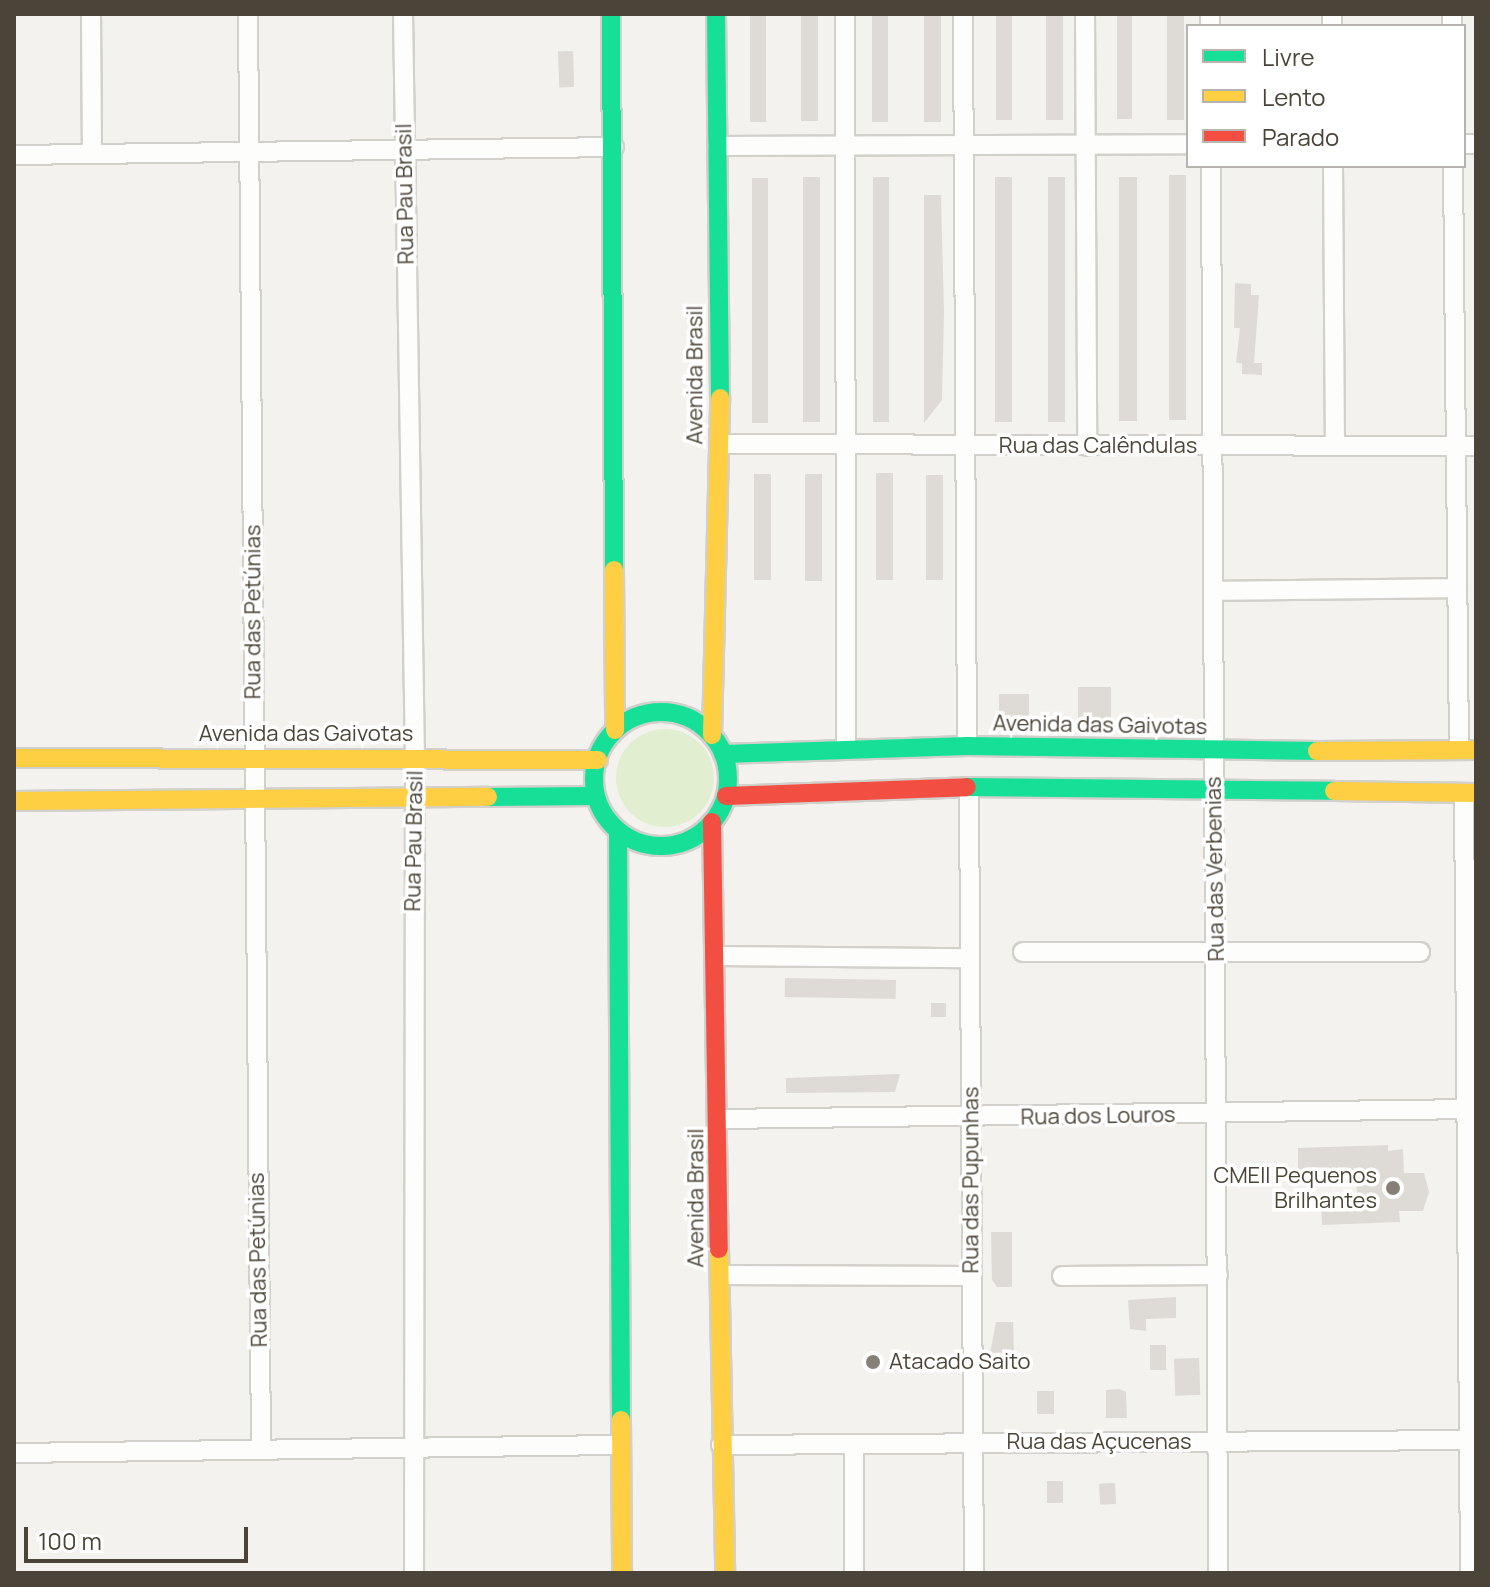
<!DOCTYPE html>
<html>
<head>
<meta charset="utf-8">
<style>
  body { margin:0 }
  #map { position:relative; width:1490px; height:1587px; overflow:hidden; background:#f4f2ee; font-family:Manrope,sans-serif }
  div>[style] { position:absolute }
  .green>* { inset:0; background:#e1eecf }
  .round { border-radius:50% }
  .building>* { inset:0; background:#dedbd6; transform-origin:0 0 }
  .roads { filter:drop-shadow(2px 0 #d2d0cb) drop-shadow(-2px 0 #d2d0cb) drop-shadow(0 2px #d2d0cb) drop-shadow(0 -2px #d2d0cb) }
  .street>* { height:18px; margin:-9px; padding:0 9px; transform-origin:9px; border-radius:9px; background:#fdfdfc }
  .fast>* { height:18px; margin:-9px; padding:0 9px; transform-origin:9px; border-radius:9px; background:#16e098 }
  .fast>.ring { margin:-9px; padding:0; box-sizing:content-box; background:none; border:18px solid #16e098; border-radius:50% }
  .slow>* { height:18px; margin:-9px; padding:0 9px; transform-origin:9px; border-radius:9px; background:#ffcf43 }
  .jam>* { height:18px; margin:-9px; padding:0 9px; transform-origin:9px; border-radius:9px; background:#f24e42 }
  .dots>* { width:22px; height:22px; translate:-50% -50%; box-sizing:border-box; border:4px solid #fff; border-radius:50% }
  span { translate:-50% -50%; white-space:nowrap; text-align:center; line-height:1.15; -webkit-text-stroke:7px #fff; paint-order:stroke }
  .street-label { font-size:22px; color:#4b4439 }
  .poi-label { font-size:22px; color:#4b4439 }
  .right { translate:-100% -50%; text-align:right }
  .left { translate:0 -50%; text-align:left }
  .frame { position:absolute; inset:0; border:16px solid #4b4439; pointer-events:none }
  .legend { position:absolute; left:1186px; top:24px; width:280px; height:144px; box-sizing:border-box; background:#fff; border:2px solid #b7b4b0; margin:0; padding:10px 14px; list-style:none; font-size:24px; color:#4b4439 }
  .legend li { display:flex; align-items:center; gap:16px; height:40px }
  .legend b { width:40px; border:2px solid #b7b4b0 }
  .scale { position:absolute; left:24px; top:1527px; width:224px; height:36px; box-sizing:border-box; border:4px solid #4b4439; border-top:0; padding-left:10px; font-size:24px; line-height:28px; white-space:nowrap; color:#4b4439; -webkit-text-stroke:6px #fff; paint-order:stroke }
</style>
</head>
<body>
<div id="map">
  <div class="green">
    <i class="round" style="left:616px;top:729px;width:98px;height:98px"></i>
  </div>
  <div class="building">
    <i style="left:750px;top:14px;width:16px;height:108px"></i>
    <i style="left:801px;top:14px;width:17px;height:107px"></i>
    <i style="left:872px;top:14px;width:16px;height:108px"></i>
    <i style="left:924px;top:14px;width:17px;height:108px"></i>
    <i style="left:996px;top:14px;width:16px;height:106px"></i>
    <i style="left:1046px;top:14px;width:17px;height:106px"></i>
    <i style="left:1117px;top:14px;width:15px;height:105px"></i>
    <i style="left:1167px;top:14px;width:17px;height:106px"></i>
    <i style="left:573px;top:51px;width:36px;height:15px;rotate:88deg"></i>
    <i style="left:1169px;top:175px;width:17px;height:245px"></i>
    <i style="left:803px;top:177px;width:17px;height:245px"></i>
    <i style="left:873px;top:177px;width:16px;height:245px"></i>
    <i style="left:1012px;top:177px;width:245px;height:17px;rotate:90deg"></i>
    <i style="left:1048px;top:177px;width:17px;height:245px"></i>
    <i style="left:1119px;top:177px;width:18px;height:244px"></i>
    <i style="left:752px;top:178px;width:16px;height:245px"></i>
    <i style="clip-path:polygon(924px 195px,941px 195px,944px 312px,942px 400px,924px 423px)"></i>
    <i style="clip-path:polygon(1235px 283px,1251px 284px,1251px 295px,1259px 295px,1254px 363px,1262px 363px,1262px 375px,1242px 374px,1242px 363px,1236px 363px,1240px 328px,1234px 328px)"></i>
    <i style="left:876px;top:473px;width:17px;height:107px"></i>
    <i style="left:754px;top:474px;width:17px;height:106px"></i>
    <i style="left:805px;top:474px;width:17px;height:107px"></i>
    <i style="left:926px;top:475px;width:17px;height:105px"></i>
    <i style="left:1078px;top:687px;width:33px;height:41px"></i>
    <i style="left:999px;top:694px;width:30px;height:36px"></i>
    <i style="left:785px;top:978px;width:111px;height:19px;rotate:1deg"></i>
    <i style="left:931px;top:1003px;width:15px;height:14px"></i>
    <i style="clip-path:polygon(900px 1074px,895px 1092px,786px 1093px,786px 1078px)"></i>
    <i style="clip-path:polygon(1388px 1145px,1388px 1151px,1403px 1149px,1404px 1173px,1424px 1173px,1429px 1192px,1423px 1211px,1399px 1211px,1400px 1222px,1322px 1225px,1321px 1199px,1357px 1198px,1356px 1170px,1298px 1172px,1298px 1148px)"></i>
    <i style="clip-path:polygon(991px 1232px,1012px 1232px,1012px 1287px,997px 1287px,992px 1280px)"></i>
    <i style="clip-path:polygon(1176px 1297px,1176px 1318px,1146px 1319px,1146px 1331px,1130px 1329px,1128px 1300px)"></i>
    <i style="clip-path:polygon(996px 1322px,1013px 1322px,1014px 1352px,990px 1353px)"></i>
    <i style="left:1150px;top:1345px;width:16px;height:25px"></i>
    <i style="left:1199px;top:1358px;width:37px;height:25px;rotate:88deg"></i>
    <i style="clip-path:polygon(1119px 1389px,1126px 1392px,1127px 1418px,1106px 1418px,1106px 1390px)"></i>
    <i style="left:1037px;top:1391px;width:17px;height:23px"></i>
    <i style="left:1047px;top:1481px;width:16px;height:22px"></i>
    <i style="left:1115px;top:1483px;width:21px;height:16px;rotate:87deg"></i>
  </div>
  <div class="roads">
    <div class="street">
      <i style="left:91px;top:14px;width:140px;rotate:89.6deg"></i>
      <i style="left:248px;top:14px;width:1436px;rotate:89.48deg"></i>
      <i style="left:403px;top:14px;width:744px;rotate:89.08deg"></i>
      <i style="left:415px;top:758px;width:815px;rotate:90.07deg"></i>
      <i style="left:845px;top:14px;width:735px;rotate:89.92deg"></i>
      <i style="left:963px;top:14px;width:732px;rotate:89.69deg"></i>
      <i style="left:1085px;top:14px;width:432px;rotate:89.7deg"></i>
      <i style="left:1210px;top:14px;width:12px;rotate:90deg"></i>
      <i style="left:1332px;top:14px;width:12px;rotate:90deg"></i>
      <i style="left:1452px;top:14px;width:12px;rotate:90deg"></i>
      <i style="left:1464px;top:144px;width:12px"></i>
      <i style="left:717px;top:146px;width:471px;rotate:-0.2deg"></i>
      <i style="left:14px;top:155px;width:600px;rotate:-0.76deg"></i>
      <i style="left:1211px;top:166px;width:1407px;rotate:89.71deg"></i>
      <i style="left:1333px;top:166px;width:280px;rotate:89.6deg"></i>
      <i style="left:1453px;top:166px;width:584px;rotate:89.41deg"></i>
      <i style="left:720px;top:444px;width:756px;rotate:0.15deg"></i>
      <i style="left:1214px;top:591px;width:243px;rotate:-0.7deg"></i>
      <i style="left:969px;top:787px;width:786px;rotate:89.64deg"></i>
      <i style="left:1464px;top:793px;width:780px;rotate:89.56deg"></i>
      <i style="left:1023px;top:952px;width:397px"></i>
      <i style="left:717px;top:956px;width:252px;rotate:0.5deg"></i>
      <i style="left:720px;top:1119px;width:756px;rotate:-0.76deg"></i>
      <i style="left:720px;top:1275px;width:251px;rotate:0.2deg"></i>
      <i style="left:1062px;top:1276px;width:156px;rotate:-0.4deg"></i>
      <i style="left:721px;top:1445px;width:755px;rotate:-0.38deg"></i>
      <i style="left:14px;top:1453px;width:606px;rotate:-0.76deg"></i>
      <i style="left:854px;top:1573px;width:129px;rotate:-90deg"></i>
    </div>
    <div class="fast">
      <i style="left:611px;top:14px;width:556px;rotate:89.69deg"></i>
      <i style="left:716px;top:14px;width:384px;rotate:89.4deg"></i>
      <i class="ring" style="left:594px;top:712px;width:116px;height:116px"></i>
      <i style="left:723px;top:754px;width:244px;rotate:-1.9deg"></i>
      <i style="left:967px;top:746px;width:350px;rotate:0.8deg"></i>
      <i style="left:967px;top:787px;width:367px;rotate:0.6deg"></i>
      <i style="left:488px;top:797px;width:107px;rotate:-0.5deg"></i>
      <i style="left:618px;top:831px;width:589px;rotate:89.71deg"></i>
    </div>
    <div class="slow">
      <i style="left:614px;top:570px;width:160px;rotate:89.6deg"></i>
      <i style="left:712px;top:735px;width:337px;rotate:-88.6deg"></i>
      <i style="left:1317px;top:751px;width:159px;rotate:-0.4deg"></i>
      <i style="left:14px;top:758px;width:584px;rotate:0.2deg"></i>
      <i style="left:1334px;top:791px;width:142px;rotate:0.8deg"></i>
      <i style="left:14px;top:801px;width:474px;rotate:-0.5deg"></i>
      <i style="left:719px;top:1249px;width:324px;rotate:88.9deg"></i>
      <i style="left:621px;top:1420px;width:153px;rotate:89.6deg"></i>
    </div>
    <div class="jam">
      <i style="left:726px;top:796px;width:241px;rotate:-2.1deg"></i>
      <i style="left:712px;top:822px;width:427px;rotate:89.1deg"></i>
    </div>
  </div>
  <div class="dots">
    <i style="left:1393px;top:1188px;background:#868178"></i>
    <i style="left:873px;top:1362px;background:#868178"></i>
  </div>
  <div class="street-label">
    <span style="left:405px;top:194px;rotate:-91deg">Rua Pau Brasil</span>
    <span style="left:695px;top:375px;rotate:-90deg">Avenida Brasil</span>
    <span style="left:1098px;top:446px">Rua das Calêndulas</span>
    <span style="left:253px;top:612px;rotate:-90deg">Rua das Petúnias</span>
    <span style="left:1100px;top:725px;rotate:1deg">Avenida das Gaivotas</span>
    <span style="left:306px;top:734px">Avenida das Gaivotas</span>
    <span style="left:414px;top:841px;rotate:-89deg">Rua Pau Brasil</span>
    <span style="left:1215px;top:869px;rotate:-91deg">Rua das Verbenias</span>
    <span style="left:1098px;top:1116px;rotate:-1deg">Rua dos Louros</span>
    <span style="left:971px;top:1180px;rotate:-90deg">Rua das Pupunhas</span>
    <span style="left:696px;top:1198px;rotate:-90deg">Avenida Brasil</span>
    <span style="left:258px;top:1260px;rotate:-91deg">Rua das Petúnias</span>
    <span style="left:1099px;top:1442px">Rua das Açucenas</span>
  </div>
  <div class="poi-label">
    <span class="right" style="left:1377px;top:1188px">CMEII Pequenos<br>Brilhantes</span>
    <span class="left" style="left:889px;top:1362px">Atacado Saito</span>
  </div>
  <div class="frame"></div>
  <ul class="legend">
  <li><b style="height:10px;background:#16e098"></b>Livre</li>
  <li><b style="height:10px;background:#ffcf43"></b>Lento</li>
  <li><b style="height:10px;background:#f24e42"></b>Parado</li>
  </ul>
  <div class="scale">100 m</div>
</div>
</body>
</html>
